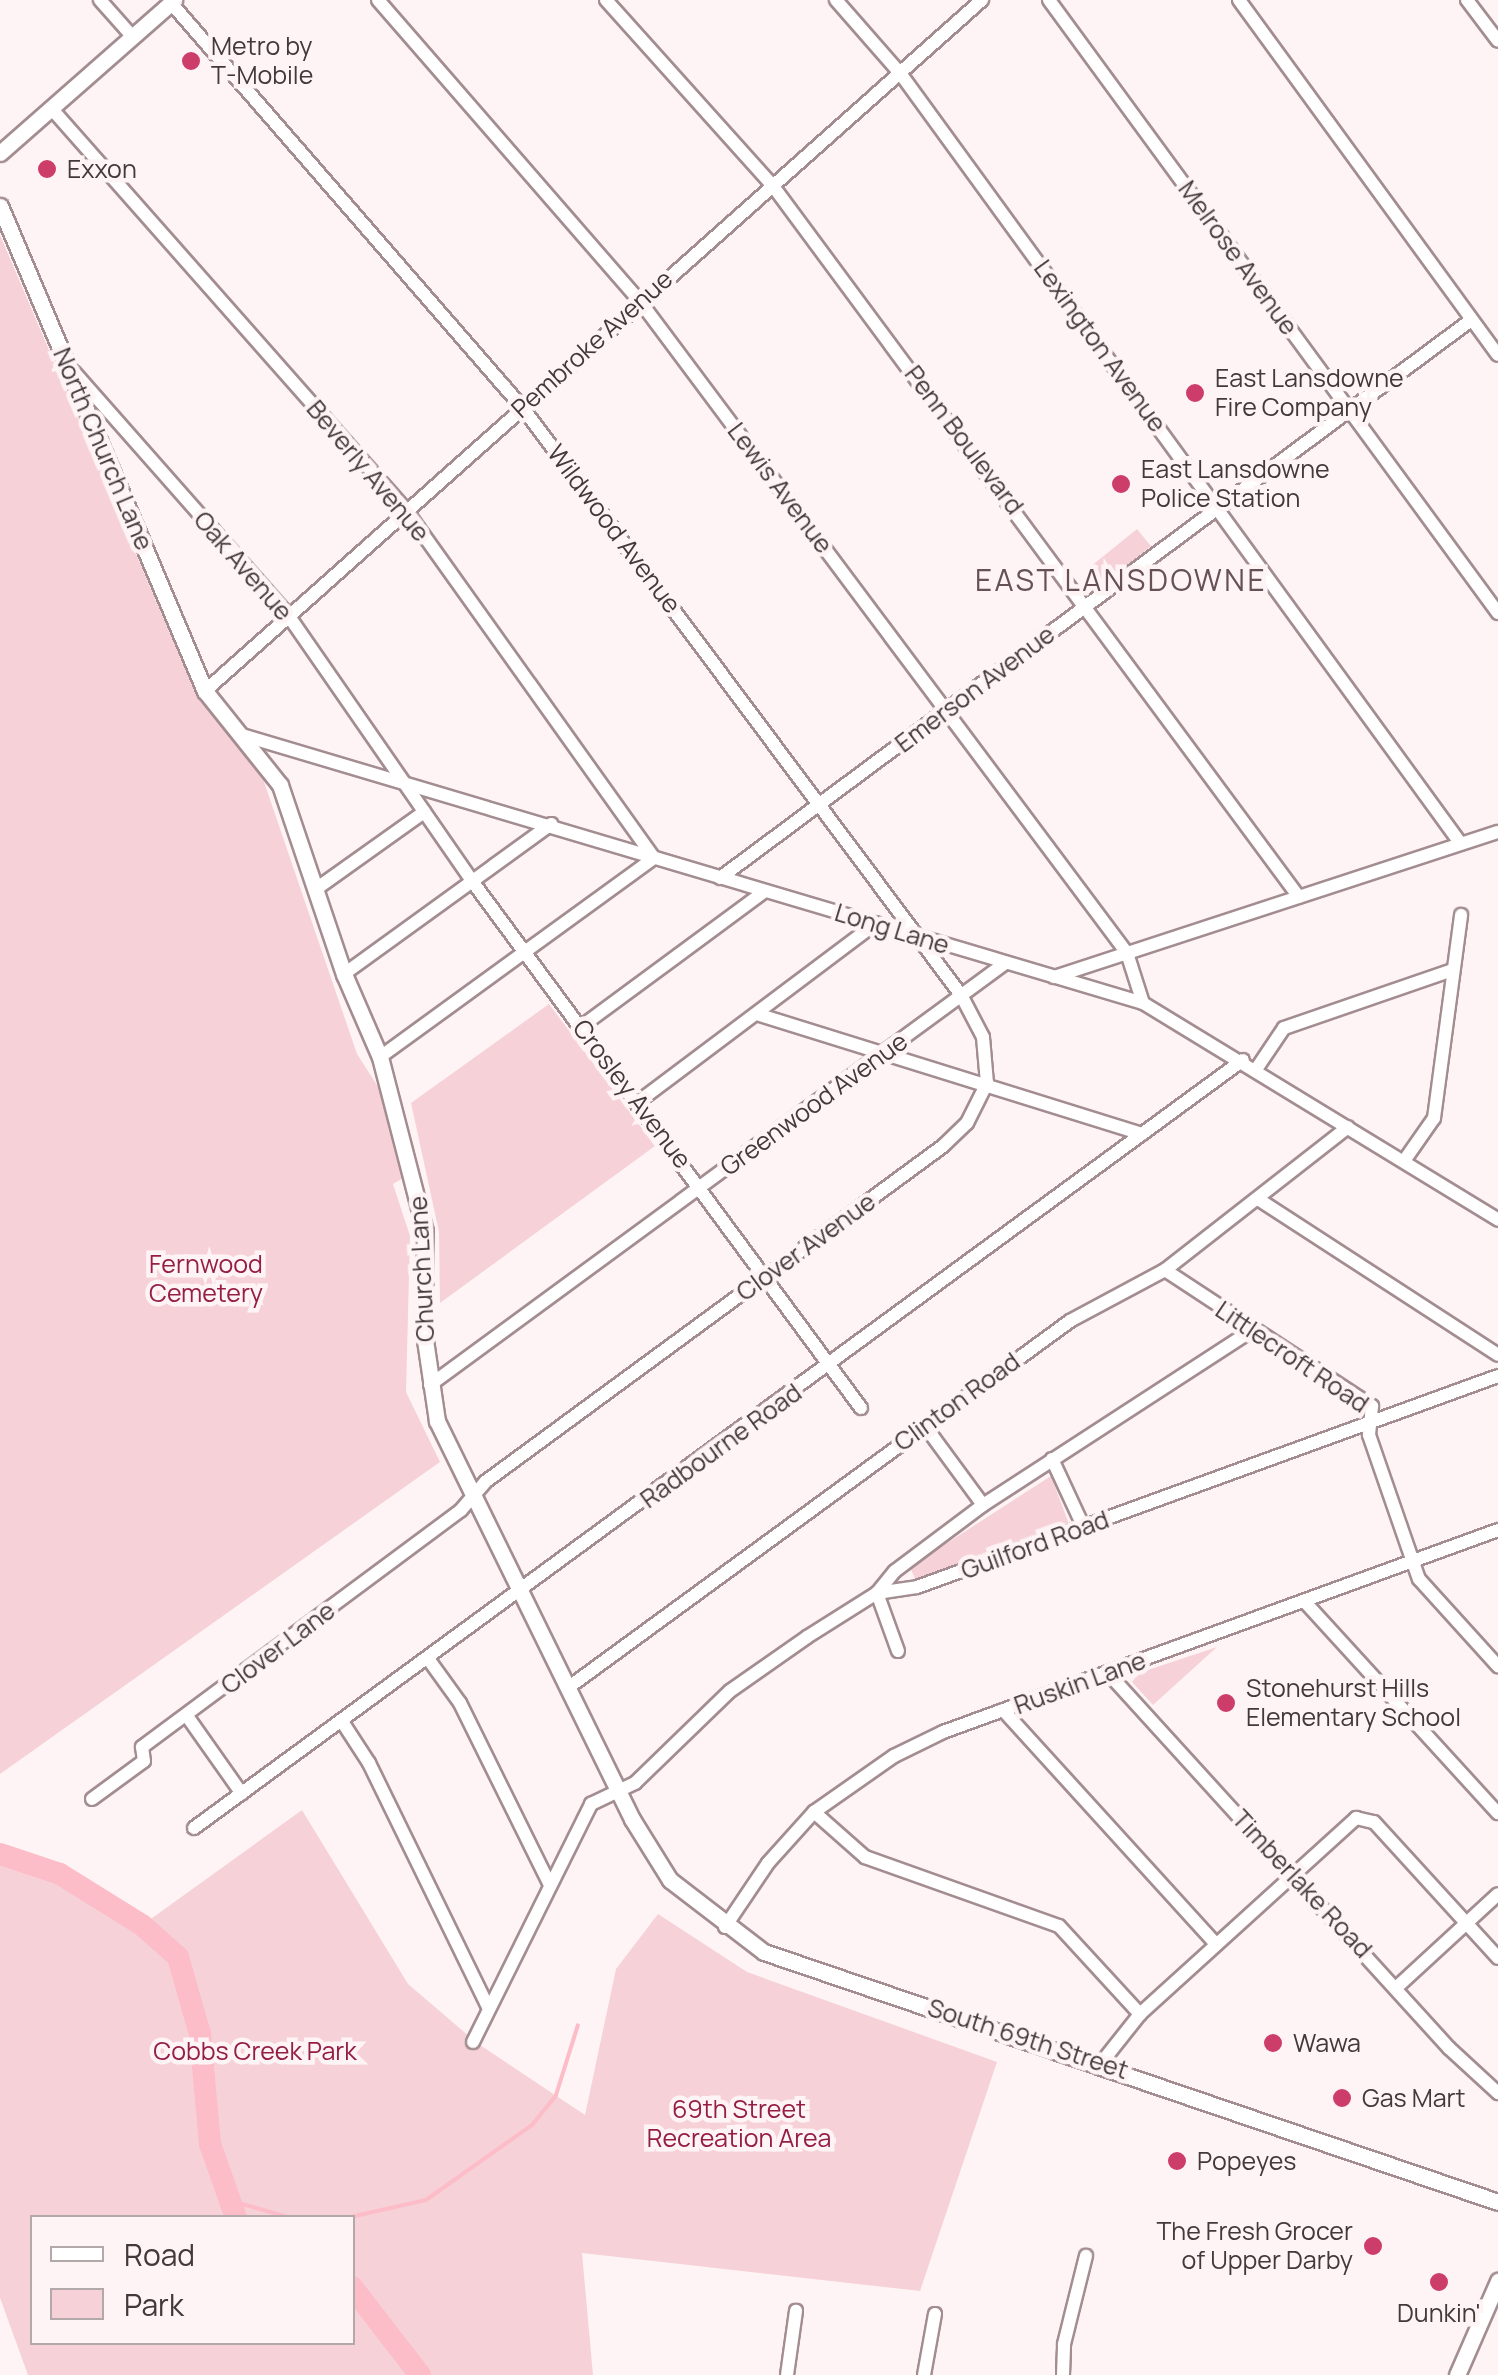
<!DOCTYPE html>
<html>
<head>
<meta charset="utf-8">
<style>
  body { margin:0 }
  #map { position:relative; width:1498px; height:2375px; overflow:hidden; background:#fef4f5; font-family:Manrope,sans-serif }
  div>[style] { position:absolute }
  .green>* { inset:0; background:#f6d2d8; transform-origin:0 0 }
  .stream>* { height:4px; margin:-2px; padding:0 2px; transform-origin:2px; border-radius:2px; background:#fcbcc8 }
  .river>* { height:22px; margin:-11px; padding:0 11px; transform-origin:11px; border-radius:11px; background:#fcbcc8 }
  .roads { filter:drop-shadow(2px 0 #a38d91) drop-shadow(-2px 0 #a38d91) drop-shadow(0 2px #a38d91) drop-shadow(0 -2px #a38d91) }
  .minor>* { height:12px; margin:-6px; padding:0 6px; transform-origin:6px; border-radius:6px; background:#fff }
  .major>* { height:15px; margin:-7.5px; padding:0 7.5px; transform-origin:7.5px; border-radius:7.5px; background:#fff }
  .dots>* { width:28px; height:28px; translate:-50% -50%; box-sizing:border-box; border:5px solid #fef4f5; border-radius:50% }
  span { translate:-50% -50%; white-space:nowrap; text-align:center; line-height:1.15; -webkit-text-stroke:9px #fef4f5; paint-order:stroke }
  .poi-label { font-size:25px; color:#43393b }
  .left { translate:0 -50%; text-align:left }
  .right { translate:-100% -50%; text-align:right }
  .street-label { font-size:25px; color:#43393b }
  .park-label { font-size:25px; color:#951e46 }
  .quarter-label { font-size:30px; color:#665155; letter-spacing:2.5px }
  .legend { position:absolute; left:30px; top:2215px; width:325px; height:130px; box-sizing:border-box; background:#fef4f5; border:2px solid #b3a9ab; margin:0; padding:12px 18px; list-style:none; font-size:30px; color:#43393b }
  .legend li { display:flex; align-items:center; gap:20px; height:50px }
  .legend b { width:50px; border:2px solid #b3a9ab }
</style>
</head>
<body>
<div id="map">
  <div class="green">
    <i style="clip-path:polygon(0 235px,197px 697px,261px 773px,357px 1054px,384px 1096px,405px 1177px,393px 1184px,410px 1236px,406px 1392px,440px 1462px,0 1774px)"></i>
    <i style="left:1137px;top:529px;width:22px;height:68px;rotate:51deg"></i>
    <i style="clip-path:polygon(549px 1004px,655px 1146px,440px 1303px,439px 1232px,411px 1103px)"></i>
    <i style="clip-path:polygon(1051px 1476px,1069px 1524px,916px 1581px,910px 1567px)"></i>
    <i style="clip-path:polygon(1217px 1647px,1153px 1705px,1132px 1682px,1139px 1673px)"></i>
    <i style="clip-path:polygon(evenodd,302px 1810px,408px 1984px,477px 2043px,585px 2115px,616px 1969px,658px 1914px,747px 1972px,997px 2062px,920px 2291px,582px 2253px,593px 2375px,28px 2375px,0 2298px,0 1848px,85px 1880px,148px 1921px,302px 1810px,32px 2218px,352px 2218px,352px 2342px,32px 2342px,32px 2218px)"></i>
  </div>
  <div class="stream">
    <i style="left:228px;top:2200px;width:66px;rotate:15.7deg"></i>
    <i style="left:346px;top:2218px;width:82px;rotate:-12.7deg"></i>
    <i style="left:426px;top:2200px;width:130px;rotate:-35.3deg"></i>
    <i style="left:532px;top:2125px;width:38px;rotate:-51deg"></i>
    <i style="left:556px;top:2095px;width:73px;rotate:-72.6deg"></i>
  </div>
  <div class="river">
    <i style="left:0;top:1854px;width:63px;rotate:18.4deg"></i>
    <i style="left:60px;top:1874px;width:97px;rotate:31.9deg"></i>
    <i style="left:142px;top:1925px;width:48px;rotate:41.6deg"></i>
    <i style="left:178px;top:1957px;width:80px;rotate:74.1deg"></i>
    <i style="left:200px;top:2034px;width:110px;rotate:84.8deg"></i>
    <i style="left:210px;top:2144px;width:78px;rotate:70.6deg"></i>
    <i style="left:352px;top:2287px;width:111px;rotate:52.3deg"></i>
  </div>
  <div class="roads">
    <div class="minor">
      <i style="left:100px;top:0;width:48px;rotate:48.4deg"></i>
      <i style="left:378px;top:0;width:398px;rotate:49deg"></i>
      <i style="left:639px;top:300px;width:815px;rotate:53.23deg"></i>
      <i style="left:1127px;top:953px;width:52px;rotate:72.3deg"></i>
      <i style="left:606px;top:0;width:250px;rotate:48.1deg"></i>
      <i style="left:773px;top:186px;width:884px;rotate:53.51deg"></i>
      <i style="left:836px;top:0;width:97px;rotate:48.8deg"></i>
      <i style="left:900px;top:73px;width:953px;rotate:53.96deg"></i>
      <i style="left:1049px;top:0;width:760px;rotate:53.78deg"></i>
      <i style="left:1239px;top:0;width:439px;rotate:53.9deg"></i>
      <i style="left:1467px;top:0;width:51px;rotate:52.9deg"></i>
      <i style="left:51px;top:108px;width:535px;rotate:48.56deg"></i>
      <i style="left:405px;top:509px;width:429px;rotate:54.5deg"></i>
      <i style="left:654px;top:858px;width:339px;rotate:144deg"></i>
      <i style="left:74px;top:372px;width:324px;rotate:48.6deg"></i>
      <i style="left:288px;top:615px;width:323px;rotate:55.3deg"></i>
      <i style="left:472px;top:881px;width:655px;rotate:53.57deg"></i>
      <i style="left:205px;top:691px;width:1040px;rotate:-41.65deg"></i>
      <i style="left:242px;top:735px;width:940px;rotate:16.56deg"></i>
      <i style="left:1143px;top:1003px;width:416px;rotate:31.4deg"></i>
      <i style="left:720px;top:878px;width:936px;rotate:-36.61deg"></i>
      <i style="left:316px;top:889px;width:133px;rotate:-35.5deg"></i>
      <i style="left:344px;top:974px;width:256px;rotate:-35.9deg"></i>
      <i style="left:1054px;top:977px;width:467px;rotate:-18.1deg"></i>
      <i style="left:760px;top:1015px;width:400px;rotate:17.3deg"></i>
      <i style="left:582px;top:1026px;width:227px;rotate:-36.4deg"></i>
      <i style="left:1257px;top:1068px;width:48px;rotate:-56deg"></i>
      <i style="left:1284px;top:1028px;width:178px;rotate:-19deg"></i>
      <i style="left:638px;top:1102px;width:298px;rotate:-36.9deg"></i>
      <i style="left:1404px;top:1161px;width:52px;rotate:-55.1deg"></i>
      <i style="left:1434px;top:1118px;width:205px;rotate:-82.4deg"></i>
      <i style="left:1258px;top:1199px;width:286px;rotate:33deg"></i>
      <i style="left:1165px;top:1270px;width:248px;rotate:33.3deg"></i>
      <i style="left:1372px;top:1406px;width:29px;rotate:96deg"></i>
      <i style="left:1369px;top:1435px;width:152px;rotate:70.9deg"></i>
      <i style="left:1419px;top:1579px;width:118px;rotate:47.8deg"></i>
      <i style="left:430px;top:1385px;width:712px;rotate:-36.26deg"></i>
      <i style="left:925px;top:1426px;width:98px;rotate:53.7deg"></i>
      <i style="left:1052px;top:1459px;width:76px;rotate:65.1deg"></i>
      <i style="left:1305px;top:1602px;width:286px;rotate:47.6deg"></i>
      <i style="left:898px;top:1651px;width:62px;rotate:-109.9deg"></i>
      <i style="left:877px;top:1593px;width:28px;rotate:-51deg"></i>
      <i style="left:895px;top:1571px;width:110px;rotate:-36.9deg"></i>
      <i style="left:983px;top:1505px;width:321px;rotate:-33deg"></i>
      <i style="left:429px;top:1660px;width:53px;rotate:54.2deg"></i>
      <i style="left:460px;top:1703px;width:201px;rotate:63.7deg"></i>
      <i style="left:1108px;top:1673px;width:507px;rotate:47.72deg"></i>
      <i style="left:1449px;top:2048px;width:67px;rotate:42.6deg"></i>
      <i style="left:569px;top:1687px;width:620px;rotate:-36.15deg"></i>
      <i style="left:1070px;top:1321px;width:108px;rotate:-28.2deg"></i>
      <i style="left:1165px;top:1270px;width:232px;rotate:-38deg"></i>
      <i style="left:1003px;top:1710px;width:316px;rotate:47.7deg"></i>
      <i style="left:187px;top:1716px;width:95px;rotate:54.8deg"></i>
      <i style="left:343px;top:1723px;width:48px;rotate:57deg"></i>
      <i style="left:369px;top:1763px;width:271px;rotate:64deg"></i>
      <i style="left:92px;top:1799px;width:64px;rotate:-36.2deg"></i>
      <i style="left:144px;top:1761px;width:14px;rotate:-98deg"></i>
      <i style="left:142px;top:1747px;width:397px;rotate:-36.6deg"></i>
      <i style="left:461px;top:1510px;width:37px;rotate:-49deg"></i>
      <i style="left:485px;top:1482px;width:568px;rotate:-36.26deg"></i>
      <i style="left:943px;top:1146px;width:33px;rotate:-44deg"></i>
      <i style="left:967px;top:1123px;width:45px;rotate:-63.4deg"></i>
      <i style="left:987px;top:1083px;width:46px;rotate:-95deg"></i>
      <i style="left:983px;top:1037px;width:47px;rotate:-117.6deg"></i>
      <i style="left:961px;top:995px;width:734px;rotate:-126.74deg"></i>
      <i style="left:522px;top:407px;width:535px;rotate:-130.98deg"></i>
      <i style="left:814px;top:1812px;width:68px;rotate:41.4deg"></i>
      <i style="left:865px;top:1857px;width:206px;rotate:19.6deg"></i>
      <i style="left:1059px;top:1926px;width:120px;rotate:47.4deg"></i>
      <i style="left:194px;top:1828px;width:1300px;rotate:-36.21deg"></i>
      <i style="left:725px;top:1927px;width:77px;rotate:-56.1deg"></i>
      <i style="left:768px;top:1863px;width:69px;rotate:-48deg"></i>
      <i style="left:814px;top:1812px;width:98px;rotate:-35deg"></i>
      <i style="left:894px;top:1756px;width:55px;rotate:-26.1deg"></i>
      <i style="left:943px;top:1732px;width:591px;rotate:-20deg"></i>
      <i style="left:1397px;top:1987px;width:137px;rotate:-42.6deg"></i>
      <i style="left:473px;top:2042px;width:266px;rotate:-63.6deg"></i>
      <i style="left:591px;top:1804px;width:49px;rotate:-25.5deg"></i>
      <i style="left:635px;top:1783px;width:132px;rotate:-44.1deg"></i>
      <i style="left:730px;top:1691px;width:94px;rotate:-35deg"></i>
      <i style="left:807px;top:1637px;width:83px;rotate:-32.2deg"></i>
      <i style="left:877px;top:1593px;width:40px;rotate:-8.5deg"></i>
      <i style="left:917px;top:1587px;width:618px;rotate:-19.96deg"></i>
      <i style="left:1102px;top:2062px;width:61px;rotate:-51.6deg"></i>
      <i style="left:1140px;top:2014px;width:292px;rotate:-42.2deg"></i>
      <i style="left:1356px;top:1818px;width:18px;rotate:13deg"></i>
      <i style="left:1374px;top:1822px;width:184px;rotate:47.6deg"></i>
      <i style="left:787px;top:2375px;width:65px;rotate:-82deg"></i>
      <i style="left:924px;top:2375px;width:62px;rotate:-79.8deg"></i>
      <i style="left:1063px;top:2375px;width:31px;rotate:-88deg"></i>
      <i style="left:1064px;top:2344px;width:91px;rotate:-76deg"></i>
    </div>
    <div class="major">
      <i style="left:0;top:153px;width:232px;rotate:-41.3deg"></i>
      <i style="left:0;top:206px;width:527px;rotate:67.09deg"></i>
      <i style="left:205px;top:691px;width:120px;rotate:51.4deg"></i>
      <i style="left:280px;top:785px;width:200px;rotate:71.3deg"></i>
      <i style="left:344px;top:974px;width:90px;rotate:66.6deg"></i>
      <i style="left:380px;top:1057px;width:180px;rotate:75.5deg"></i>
      <i style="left:425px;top:1231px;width:102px;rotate:90.6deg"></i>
      <i style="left:424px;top:1333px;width:89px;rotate:81.6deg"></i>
      <i style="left:437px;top:1421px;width:443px;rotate:63.9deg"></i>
      <i style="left:632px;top:1819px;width:72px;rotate:58.1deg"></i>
      <i style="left:670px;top:1880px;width:118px;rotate:37.5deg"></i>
      <i style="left:764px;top:1952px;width:775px;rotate:18.81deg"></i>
      <i style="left:1457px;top:2375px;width:103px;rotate:-66.4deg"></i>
    </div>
  </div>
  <div class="dots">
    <i style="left:191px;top:61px;background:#cc3e69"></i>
    <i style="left:47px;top:169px;background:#cc3e69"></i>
    <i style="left:1195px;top:393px;background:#cc3e69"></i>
    <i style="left:1121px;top:484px;background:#cc3e69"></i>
    <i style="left:1226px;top:1703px;background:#cc3e69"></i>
    <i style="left:1273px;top:2043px;background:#cc3e69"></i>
    <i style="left:1342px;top:2098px;background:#cc3e69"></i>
    <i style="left:1177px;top:2161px;background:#cc3e69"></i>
    <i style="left:1373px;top:2246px;background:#cc3e69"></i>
    <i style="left:1439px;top:2282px;background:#cc3e69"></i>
  </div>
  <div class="poi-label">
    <span class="left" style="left:211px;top:61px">Metro by<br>T-Mobile</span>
    <span class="left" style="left:67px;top:169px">Exxon</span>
    <span class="left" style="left:1215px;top:393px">East Lansdowne<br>Fire Company</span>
    <span class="left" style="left:1141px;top:484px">East Lansdowne<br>Police Station</span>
    <span class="left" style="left:1246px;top:1703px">Stonehurst Hills<br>Elementary School</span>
    <span class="left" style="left:1293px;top:2043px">Wawa</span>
    <span class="left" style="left:1362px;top:2098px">Gas Mart</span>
    <span class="left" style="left:1197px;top:2161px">Popeyes</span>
    <span class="right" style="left:1353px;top:2246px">The Fresh Grocer<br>of Upper Darby</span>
    <span style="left:1439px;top:2313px">Dunkin'</span>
  </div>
  <div class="street-label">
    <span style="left:1238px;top:258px;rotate:54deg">Melrose Avenue</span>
    <span style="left:592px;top:344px;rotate:-42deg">Pembroke Avenue</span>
    <span style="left:1100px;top:346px;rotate:54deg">Lexington Avenue</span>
    <span style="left:964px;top:440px;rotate:53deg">Penn Boulevard</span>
    <span style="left:103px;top:449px;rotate:67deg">North Church Lane</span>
    <span style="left:368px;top:471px;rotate:50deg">Beverly Avenue</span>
    <span style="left:780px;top:488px;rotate:53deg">Lewis Avenue</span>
    <span style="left:614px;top:529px;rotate:53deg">Wildwood Avenue</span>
    <span style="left:243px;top:566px;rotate:49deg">Oak Avenue</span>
    <span style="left:975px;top:689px;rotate:-37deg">Emerson Avenue</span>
    <span style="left:892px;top:929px;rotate:17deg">Long Lane</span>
    <span style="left:632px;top:1094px;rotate:53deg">Crosley Avenue</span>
    <span style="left:814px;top:1104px;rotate:-36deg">Greenwood Avenue</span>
    <span style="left:806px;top:1247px;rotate:-36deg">Clover Avenue</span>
    <span style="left:422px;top:1269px;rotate:-93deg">Church Lane</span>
    <span style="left:1292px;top:1357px;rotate:34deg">Littlecroft Road</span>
    <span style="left:957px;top:1402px;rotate:-36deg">Clinton Road</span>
    <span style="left:721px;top:1446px;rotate:-36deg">Radbourne Road</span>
    <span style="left:1035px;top:1545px;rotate:-20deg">Guilford Road</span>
    <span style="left:278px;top:1648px;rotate:-37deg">Clover Lane</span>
    <span style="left:1080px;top:1683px;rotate:-20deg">Ruskin Lane</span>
    <span style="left:1302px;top:1884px;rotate:47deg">Timberlake Road</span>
    <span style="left:1028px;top:2039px;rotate:18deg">South 69th Street</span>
  </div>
  <div class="park-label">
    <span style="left:206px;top:1279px">Fernwood<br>Cemetery</span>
    <span style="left:255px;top:2051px">Cobbs Creek Park</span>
    <span style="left:739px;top:2124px">69th Street<br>Recreation Area</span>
  </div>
  <div class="quarter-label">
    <span style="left:1121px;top:580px">EAST LANSDOWNE</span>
  </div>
  <ul class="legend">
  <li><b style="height:12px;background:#fff"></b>Road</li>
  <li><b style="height:28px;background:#f6d2d8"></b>Park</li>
  </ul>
</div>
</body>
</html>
